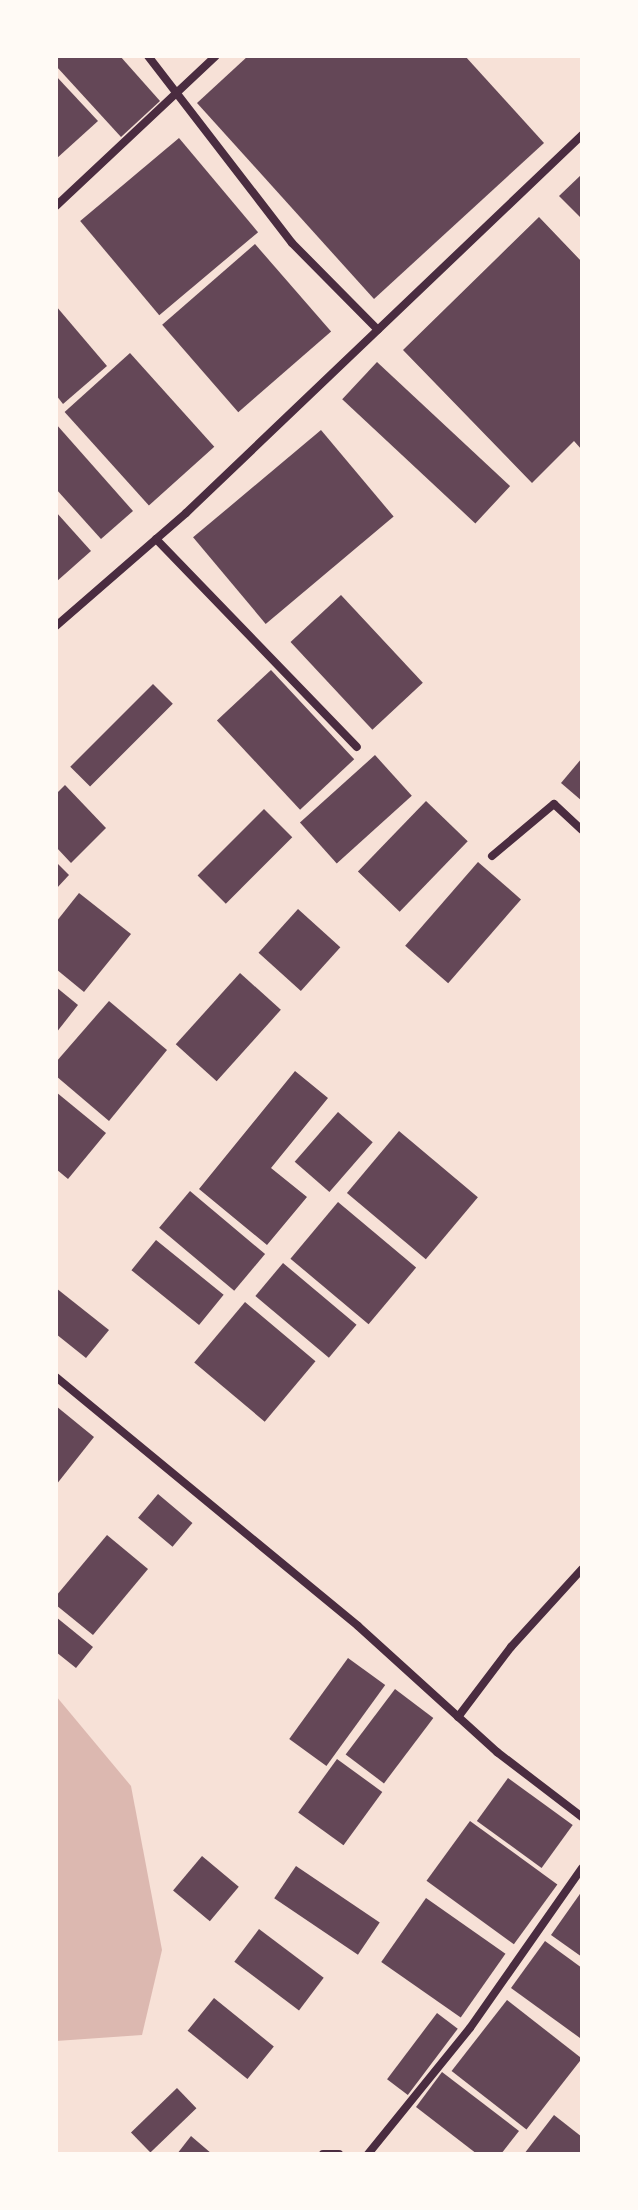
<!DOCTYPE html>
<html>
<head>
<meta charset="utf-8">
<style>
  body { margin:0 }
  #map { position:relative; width:638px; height:2210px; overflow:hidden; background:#f7e1d7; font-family:"Titillium Web",sans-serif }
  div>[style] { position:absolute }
  .water>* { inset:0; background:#dcb8b0 }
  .building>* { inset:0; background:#644757; transform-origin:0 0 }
  .minor>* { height:8px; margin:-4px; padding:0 4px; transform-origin:4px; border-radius:4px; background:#4a2c40 }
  span { translate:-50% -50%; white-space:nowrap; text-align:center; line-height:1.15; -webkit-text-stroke:8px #fffaf5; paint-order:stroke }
  .frame { position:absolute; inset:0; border:58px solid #fffaf5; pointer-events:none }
</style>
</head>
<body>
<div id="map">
  <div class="water">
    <i style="clip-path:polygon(56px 1696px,131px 1786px,162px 1950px,142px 2035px,56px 2041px)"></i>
  </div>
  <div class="building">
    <i style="clip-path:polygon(56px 56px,120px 56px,160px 101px,121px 137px,56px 66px)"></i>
    <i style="clip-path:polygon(248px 56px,465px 56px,544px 143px,374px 299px,197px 103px)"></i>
    <i style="clip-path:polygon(56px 76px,98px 121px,56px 159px)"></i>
    <i style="left:179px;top:138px;width:123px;height:129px;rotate:50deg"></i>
    <i style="clip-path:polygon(582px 174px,582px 219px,559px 196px)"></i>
    <i style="clip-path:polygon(539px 217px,582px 262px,582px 450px,574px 441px,532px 483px,403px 350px)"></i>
    <i style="left:255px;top:244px;width:116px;height:123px;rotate:49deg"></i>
    <i style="clip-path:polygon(56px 306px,107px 366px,63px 404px,56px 395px)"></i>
    <i style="left:130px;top:353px;width:126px;height:88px;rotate:48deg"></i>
    <i style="left:377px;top:362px;width:182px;height:51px;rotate:43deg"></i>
    <i style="clip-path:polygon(56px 424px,133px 511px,101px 539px,56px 489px)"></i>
    <i style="left:321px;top:430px;width:113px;height:167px;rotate:50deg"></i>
    <i style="clip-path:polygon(56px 512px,91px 551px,56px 582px)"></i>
    <i style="left:341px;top:595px;width:120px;height:69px;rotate:47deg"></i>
    <i style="left:271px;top:670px;width:122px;height:74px;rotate:47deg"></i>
    <i style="left:153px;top:684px;width:28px;height:117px;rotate:45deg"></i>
    <i style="left:375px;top:755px;width:55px;height:101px;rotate:48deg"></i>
    <i style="clip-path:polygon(582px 758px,582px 801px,561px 783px)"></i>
    <i style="clip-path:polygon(65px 785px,106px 828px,71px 863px,56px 847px,56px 794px)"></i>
    <i style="left:426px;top:801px;width:58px;height:98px;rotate:44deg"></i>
    <i style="left:264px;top:809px;width:40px;height:94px;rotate:45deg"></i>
    <i style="clip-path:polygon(56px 862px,69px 875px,56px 889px)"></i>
    <i style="left:478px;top:862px;width:57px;height:111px;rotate:41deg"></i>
    <i style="clip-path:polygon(79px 893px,131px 934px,84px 992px,56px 969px,56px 922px)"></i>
    <i style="left:298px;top:909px;width:57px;height:59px;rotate:42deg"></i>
    <i style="left:240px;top:973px;width:55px;height:96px;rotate:42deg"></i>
    <i style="clip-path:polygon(56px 987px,78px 1005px,56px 1033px)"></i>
    <i style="clip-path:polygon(109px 1001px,167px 1050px,109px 1121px,56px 1076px,56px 1062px)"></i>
    <i style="clip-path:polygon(295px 1071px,328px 1098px,271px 1168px,307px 1197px,267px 1245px,199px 1189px)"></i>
    <i style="clip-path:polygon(56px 1092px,106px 1133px,68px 1179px,56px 1169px)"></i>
    <i style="left:338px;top:1112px;width:46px;height:66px;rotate:41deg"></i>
    <i style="left:399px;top:1131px;width:103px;height:81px;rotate:40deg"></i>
    <i style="left:190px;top:1191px;width:98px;height:48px;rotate:40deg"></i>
    <i style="left:338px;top:1202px;width:102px;height:74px;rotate:40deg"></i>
    <i style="left:156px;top:1240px;width:87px;height:39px;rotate:39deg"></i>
    <i style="left:283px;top:1263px;width:96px;height:43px;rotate:40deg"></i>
    <i style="clip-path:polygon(56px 1288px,109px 1330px,86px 1358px,56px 1334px)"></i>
    <i style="left:245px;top:1302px;width:92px;height:79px;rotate:40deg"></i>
    <i style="clip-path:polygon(56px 1406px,94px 1437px,56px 1485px)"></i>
    <i style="left:158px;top:1494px;width:45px;height:31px;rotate:40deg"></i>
    <i style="clip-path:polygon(107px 1535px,148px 1569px,93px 1635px,56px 1605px,56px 1596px)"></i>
    <i style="clip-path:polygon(56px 1617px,93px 1647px,76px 1668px,56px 1652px)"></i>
    <i style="left:348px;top:1658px;width:46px;height:100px;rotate:36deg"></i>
    <i style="left:395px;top:1689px;width:48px;height:82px;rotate:37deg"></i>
    <i style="left:337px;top:1759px;width:56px;height:66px;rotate:36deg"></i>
    <i style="left:508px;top:1778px;width:80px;height:53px;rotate:36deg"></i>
    <i style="left:470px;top:1821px;width:108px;height:74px;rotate:36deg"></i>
    <i style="left:202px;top:1856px;width:48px;height:45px;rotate:40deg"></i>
    <i style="left:296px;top:1866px;width:101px;height:39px;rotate:34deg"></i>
    <i style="clip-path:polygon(582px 1891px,582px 1957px,551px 1935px)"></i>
    <i style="left:426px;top:1898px;width:97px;height:78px;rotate:35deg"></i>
    <i style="left:259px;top:1929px;width:81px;height:41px;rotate:37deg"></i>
    <i style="clip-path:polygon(545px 1941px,582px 1968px,580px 2038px,511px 1988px)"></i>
    <i style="left:214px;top:1998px;width:77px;height:42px;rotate:39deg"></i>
    <i style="left:507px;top:2000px;width:95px;height:90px;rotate:38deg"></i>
    <i style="left:437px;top:2013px;width:26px;height:83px;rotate:37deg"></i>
    <i style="clip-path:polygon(442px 2072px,519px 2131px,501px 2154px,477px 2154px,416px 2107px)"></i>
    <i style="left:177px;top:2088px;width:28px;height:64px;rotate:46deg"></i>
    <i style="clip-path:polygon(554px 2115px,582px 2137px,582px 2154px,524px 2154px)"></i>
    <i style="clip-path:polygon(191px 2136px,212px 2154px,177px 2154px)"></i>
  </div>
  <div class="minor">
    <i style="left:148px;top:56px;width:236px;rotate:52.4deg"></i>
    <i style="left:292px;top:243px;width:122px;rotate:45.3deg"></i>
    <i style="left:56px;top:206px;width:219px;rotate:-43.2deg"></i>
    <i style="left:156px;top:539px;width:289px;rotate:46deg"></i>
    <i style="left:56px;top:626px;width:172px;rotate:-41deg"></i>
    <i style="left:186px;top:513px;width:547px;rotate:-43.67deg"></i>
    <i style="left:492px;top:856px;width:81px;rotate:-40deg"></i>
    <i style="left:554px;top:804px;width:38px;rotate:43deg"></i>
    <i style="left:56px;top:1377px;width:391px;rotate:39.5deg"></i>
    <i style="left:358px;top:1626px;width:188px;rotate:42.2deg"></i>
    <i style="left:497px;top:1752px;width:107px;rotate:37.4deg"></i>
    <i style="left:458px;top:1717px;width:88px;rotate:-52.9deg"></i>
    <i style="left:511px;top:1647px;width:105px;rotate:-47.7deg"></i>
    <i style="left:323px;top:2154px;width:16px"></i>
    <i style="left:368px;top:2154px;width:162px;rotate:-51deg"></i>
    <i style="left:470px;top:2028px;width:195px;rotate:-55deg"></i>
  </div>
  <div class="frame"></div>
</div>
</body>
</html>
